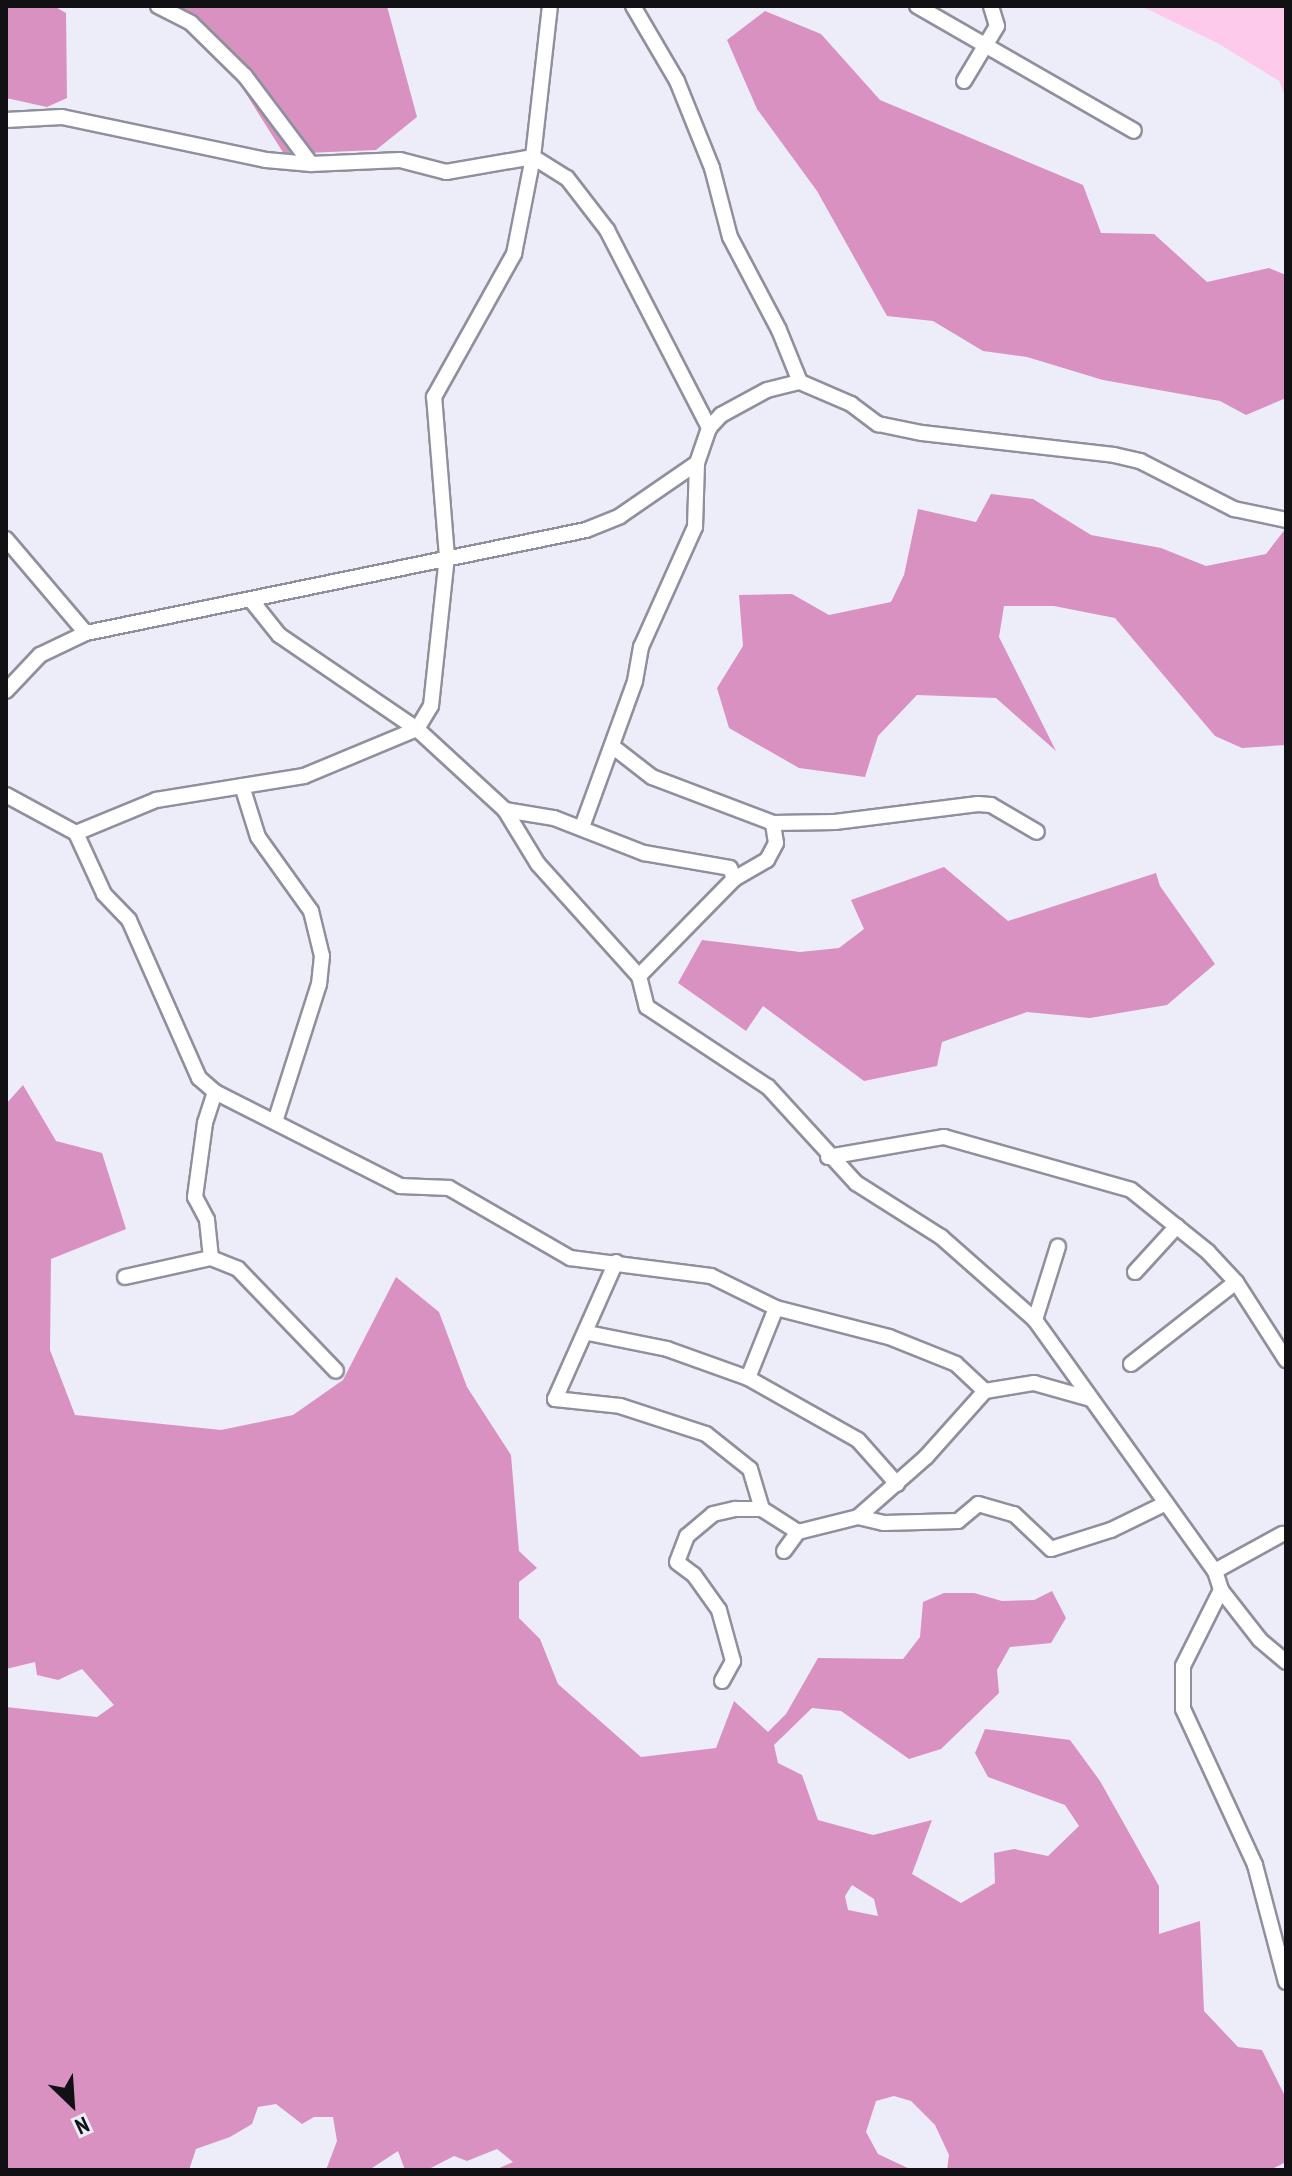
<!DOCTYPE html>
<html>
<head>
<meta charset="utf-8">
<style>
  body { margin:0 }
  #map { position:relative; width:1292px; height:2176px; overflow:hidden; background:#ededfa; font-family:"PT Sans Narrow",sans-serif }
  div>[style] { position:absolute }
  .green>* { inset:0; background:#fecaec }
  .forest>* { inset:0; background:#d991c1 }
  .roads { filter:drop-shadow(2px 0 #90909d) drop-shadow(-2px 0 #90909d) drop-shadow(0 2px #90909d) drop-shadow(0 -2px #90909d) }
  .minor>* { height:14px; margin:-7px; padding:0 7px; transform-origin:7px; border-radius:7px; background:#fff }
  span { translate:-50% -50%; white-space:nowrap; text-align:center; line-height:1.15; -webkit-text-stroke:8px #ededfa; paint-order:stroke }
  .frame { position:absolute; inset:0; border:8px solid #111115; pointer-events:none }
  .north { position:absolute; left:32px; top:2064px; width:80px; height:80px; -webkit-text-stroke:6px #ededfa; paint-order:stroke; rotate:155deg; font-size:22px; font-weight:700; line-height:32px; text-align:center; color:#111115 }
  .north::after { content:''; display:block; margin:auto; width:28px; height:36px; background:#111115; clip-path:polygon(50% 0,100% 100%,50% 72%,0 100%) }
</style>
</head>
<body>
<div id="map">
  <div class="green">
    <i style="clip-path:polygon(1141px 6px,1286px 6px,1286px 98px,1279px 81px,1219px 44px)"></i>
  </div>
  <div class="forest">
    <i style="clip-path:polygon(6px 6px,54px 6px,66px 13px,67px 98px,47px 107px,6px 98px)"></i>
    <i style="clip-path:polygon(154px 6px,387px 6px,417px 117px,376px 150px,284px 154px,214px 43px)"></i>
    <i style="clip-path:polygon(765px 11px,821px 34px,880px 100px,1083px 185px,1101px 233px,1154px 234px,1207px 282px,1269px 268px,1286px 275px,1286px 398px,1246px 415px,1220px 401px,1103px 380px,1027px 357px,983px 351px,933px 321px,887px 316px,817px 191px,757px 109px,727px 40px)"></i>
    <i style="clip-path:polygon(991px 494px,1033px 499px,1091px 535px,1161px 548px,1206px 566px,1266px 554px,1286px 528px,1286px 745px,1242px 748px,1215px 736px,1115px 618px,1054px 606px,1004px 606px,999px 637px,1056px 751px,996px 698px,917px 695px,878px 736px,865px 777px,799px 768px,729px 728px,717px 688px,743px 646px,739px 595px,792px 594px,829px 615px,891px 602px,904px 575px,918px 509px,976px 522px)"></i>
    <i style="clip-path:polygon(944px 867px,1008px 921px,1156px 873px,1160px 886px,1215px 964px,1167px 1005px,1090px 1018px,1027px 1012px,942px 1042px,937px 1066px,864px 1081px,763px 1006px,746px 1031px,678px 983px,702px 940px,800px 952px,839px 948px,864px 929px,851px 900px)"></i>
    <i style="clip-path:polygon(evenodd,23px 1085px,56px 1141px,102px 1153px,126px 1229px,51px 1259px,50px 1350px,75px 1415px,221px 1430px,293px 1415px,343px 1380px,396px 1277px,439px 1312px,467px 1387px,511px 1455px,519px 1551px,537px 1568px,519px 1582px,519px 1618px,540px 1639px,558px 1684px,641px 1757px,716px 1748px,734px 1701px,768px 1732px,786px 1714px,818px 1658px,903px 1659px,920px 1637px,923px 1602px,944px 1593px,974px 1593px,1002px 1601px,1034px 1600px,1052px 1591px,1066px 1618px,1051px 1643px,1010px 1647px,997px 1670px,999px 1693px,941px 1749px,909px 1759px,841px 1711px,812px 1708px,774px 1745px,778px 1763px,802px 1775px,818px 1820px,873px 1835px,932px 1820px,912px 1874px,961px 1903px,995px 1883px,994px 1853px,1014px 1849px,1048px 1856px,1079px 1826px,1065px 1805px,988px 1777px,975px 1753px,985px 1729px,1070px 1740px,1100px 1781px,1159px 1886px,1159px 1934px,1200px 1921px,1204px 2011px,1238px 2047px,1262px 2050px,1286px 2098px,1286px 2162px,1270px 2170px,947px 2170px,949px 2155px,935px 2125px,911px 2101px,894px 2096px,876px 2101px,866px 2132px,878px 2154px,912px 2170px,495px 2170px,513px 2162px,497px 2149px,467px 2161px,454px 2156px,427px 2170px,405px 2170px,398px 2151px,369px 2170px,326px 2170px,337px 2141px,333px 2117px,314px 2117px,302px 2124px,276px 2104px,258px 2107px,252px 2124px,230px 2137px,196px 2149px,189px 2170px,6px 2170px,6px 1707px,97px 1717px,114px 1705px,82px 1669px,58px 1680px,37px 1675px,35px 1662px,6px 1669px,6px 1104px,23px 1085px,852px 1885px,874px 1899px,878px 1916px,848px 1910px,845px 1896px,852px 1885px)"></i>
  </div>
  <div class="roads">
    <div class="minor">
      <i style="left:158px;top:6px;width:37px;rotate:27deg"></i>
      <i style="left:191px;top:23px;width:76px;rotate:44.5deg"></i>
      <i style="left:245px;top:76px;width:110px;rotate:53.1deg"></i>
      <i style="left:633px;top:6px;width:87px;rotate:59.6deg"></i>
      <i style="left:677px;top:81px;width:94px;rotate:68.1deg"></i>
      <i style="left:712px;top:168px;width:71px;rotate:75.4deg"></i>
      <i style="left:730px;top:237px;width:105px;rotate:62.2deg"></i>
      <i style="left:779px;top:330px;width:56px;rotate:68deg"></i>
      <i style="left:917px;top:6px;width:250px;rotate:29.9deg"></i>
      <i style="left:964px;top:81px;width:64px;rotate:-59deg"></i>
      <i style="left:997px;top:26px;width:21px;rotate:-107deg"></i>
      <i style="left:6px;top:120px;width:56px;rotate:-3.1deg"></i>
      <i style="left:62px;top:117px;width:208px;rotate:11.9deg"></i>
      <i style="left:266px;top:160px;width:45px;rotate:5.1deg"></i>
      <i style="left:311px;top:164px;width:89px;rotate:-2.6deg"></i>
      <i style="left:400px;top:160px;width:48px;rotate:14.6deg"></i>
      <i style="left:446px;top:172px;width:88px;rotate:-9.8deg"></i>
      <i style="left:533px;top:157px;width:40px;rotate:32deg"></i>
      <i style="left:567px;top:178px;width:66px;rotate:52.4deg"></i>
      <i style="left:607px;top:230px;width:223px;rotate:62.7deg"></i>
      <i style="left:6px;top:539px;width:123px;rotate:49.6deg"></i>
      <i style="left:251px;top:600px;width:45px;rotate:51.3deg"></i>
      <i style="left:279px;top:635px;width:167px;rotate:34.3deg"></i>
      <i style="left:417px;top:729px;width:120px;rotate:42.6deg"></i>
      <i style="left:505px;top:810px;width:50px;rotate:9.3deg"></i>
      <i style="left:554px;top:818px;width:97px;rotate:21.3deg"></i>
      <i style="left:644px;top:853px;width:87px;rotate:9.9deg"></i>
      <i style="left:730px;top:868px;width:12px;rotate:70deg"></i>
      <i style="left:734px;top:879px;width:136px;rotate:134.4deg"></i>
      <i style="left:639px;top:976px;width:32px;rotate:76deg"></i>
      <i style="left:647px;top:1007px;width:145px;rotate:33.5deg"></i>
      <i style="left:768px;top:1087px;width:130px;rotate:47.5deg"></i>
      <i style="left:856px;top:1183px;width:101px;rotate:32.4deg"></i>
      <i style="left:941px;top:1237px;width:125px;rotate:41.4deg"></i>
      <i style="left:1035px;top:1320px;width:309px;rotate:54.4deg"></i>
      <i style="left:1215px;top:1571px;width:20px;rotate:72deg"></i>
      <i style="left:1221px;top:1590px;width:63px;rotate:52deg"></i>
      <i style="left:1260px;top:1640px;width:34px;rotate:40deg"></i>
      <i style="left:6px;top:691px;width:50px;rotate:-46.6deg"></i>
      <i style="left:40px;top:655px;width:51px;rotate:-25.6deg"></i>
      <i style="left:86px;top:633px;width:510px;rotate:-11.64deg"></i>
      <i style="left:586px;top:530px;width:37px;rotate:-22deg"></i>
      <i style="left:620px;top:516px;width:93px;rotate:-34.5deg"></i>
      <i style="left:612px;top:746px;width:51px;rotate:37.8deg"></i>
      <i style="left:652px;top:777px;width:129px;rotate:20.8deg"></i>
      <i style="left:773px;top:823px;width:62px;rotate:-0.9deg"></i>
      <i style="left:835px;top:822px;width:144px;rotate:-7.2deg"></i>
      <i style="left:978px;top:804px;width:13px;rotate:4deg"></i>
      <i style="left:991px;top:805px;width:53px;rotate:30.4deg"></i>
      <i style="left:242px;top:786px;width:53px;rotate:72.6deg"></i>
      <i style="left:258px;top:837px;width:91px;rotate:54.4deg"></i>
      <i style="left:311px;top:911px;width:46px;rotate:76.3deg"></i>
      <i style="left:322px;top:956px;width:28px;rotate:96deg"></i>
      <i style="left:319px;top:984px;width:145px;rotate:107.7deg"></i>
      <i style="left:6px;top:795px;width:80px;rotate:28.5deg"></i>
      <i style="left:76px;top:833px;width:67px;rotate:65.3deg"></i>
      <i style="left:104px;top:894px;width:36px;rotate:46deg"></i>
      <i style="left:129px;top:920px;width:173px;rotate:66.1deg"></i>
      <i style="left:199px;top:1078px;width:21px;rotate:41deg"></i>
      <i style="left:215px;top:1092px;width:208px;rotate:26.9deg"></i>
      <i style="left:400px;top:1186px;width:49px;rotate:2.3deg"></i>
      <i style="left:449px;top:1188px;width:140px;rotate:30deg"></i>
      <i style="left:570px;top:1258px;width:142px;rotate:7.3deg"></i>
      <i style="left:711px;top:1276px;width:72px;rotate:26.2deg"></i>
      <i style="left:776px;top:1308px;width:117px;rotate:14.4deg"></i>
      <i style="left:889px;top:1337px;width:72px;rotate:21.9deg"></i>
      <i style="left:956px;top:1364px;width:40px;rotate:43deg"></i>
      <i style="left:985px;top:1391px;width:50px;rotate:-9.3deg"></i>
      <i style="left:1034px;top:1383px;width:59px;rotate:15.7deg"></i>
      <i style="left:505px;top:810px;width:63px;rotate:58.6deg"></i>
      <i style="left:538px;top:864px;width:151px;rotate:48deg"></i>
      <i style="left:582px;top:827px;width:155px;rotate:-70deg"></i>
      <i style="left:635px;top:681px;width:35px;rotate:-80deg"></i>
      <i style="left:641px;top:647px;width:132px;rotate:-65.8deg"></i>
      <i style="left:695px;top:527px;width:64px;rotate:-88.2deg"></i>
      <i style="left:697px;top:463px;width:37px;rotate:-71deg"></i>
      <i style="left:709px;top:428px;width:18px;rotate:-47deg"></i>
      <i style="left:721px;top:415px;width:52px;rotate:-28.5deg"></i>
      <i style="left:767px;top:390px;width:34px;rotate:-14deg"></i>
      <i style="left:800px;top:382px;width:56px;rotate:23.3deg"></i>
      <i style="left:851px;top:404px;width:34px;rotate:37deg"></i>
      <i style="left:878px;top:424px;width:45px;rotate:11.6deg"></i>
      <i style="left:922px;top:433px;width:193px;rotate:6.5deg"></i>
      <i style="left:1114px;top:455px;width:27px;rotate:13deg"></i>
      <i style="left:1140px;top:461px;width:106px;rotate:27.1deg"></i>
      <i style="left:1234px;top:509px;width:53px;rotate:11.9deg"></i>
      <i style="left:76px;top:833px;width:87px;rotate:-22.4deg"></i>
      <i style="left:156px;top:800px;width:150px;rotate:-9.2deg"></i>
      <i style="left:304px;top:776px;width:122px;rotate:-22.6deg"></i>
      <i style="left:417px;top:729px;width:27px;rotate:-59deg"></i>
      <i style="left:431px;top:706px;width:150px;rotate:-83.9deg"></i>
      <i style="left:447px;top:557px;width:161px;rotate:-94.6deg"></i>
      <i style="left:434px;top:397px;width:164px;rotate:-60.8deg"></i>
      <i style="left:514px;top:254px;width:99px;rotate:-78.9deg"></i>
      <i style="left:533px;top:157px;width:152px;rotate:-83.6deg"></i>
      <i style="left:734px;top:879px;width:38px;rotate:-30deg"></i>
      <i style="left:767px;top:860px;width:19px;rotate:-62deg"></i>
      <i style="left:776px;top:843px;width:20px;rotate:-99deg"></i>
      <i style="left:215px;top:1092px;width:33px;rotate:108deg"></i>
      <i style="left:205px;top:1123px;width:75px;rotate:97.7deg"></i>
      <i style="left:195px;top:1197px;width:26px;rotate:62deg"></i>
      <i style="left:207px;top:1220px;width:38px;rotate:84deg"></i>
      <i style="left:211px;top:1258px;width:29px;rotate:22deg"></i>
      <i style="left:238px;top:1269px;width:141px;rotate:46.1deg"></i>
      <i style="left:828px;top:1157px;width:118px;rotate:-9.8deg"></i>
      <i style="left:944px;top:1137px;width:194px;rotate:15.8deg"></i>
      <i style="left:1131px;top:1190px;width:99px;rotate:38.8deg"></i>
      <i style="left:1208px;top:1252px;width:41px;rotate:47deg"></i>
      <i style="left:1236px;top:1282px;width:93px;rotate:57.3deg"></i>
      <i style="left:616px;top:1262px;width:150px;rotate:114deg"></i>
      <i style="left:555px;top:1399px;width:65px;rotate:6.1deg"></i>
      <i style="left:620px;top:1406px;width:90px;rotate:18deg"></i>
      <i style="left:706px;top:1434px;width:56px;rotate:38.5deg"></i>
      <i style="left:750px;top:1469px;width:42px;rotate:73.3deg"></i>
      <i style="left:1135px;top:1272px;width:62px;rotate:-47.6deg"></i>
      <i style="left:125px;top:1277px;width:88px;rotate:-12.5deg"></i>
      <i style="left:1035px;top:1320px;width:77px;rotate:-72.7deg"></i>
      <i style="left:588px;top:1333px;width:81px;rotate:11.4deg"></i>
      <i style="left:667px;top:1349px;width:86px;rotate:19.7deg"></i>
      <i style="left:748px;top:1378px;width:126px;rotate:29.4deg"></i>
      <i style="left:858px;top:1440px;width:59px;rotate:48.4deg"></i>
      <i style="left:1131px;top:1364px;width:133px;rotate:-38deg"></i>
      <i style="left:748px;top:1378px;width:75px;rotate:-68.2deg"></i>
      <i style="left:858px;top:1517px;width:27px;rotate:13deg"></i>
      <i style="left:884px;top:1523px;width:74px;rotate:-1.5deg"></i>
      <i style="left:958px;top:1521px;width:26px;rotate:-40deg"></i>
      <i style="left:978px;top:1504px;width:37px;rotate:16deg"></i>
      <i style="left:1014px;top:1514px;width:51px;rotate:43.4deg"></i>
      <i style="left:1051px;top:1549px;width:63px;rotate:-17.6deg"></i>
      <i style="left:1111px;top:1530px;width:61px;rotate:-26.1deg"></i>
      <i style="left:784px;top:1551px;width:24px;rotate:-54deg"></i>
      <i style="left:798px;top:1532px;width:62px;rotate:-14deg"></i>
      <i style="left:858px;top:1517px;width:91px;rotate:-41.4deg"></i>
      <i style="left:926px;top:1457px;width:89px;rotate:-48.2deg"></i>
      <i style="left:1215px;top:1571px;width:77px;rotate:-28.9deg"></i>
      <i style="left:1221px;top:1590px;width:85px;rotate:116.6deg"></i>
      <i style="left:1183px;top:1666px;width:43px;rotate:90deg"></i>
      <i style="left:1183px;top:1709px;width:172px;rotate:65.2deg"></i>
      <i style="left:1255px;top:1865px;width:121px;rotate:75.2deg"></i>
      <i style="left:722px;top:1681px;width:23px;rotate:-61deg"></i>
      <i style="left:733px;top:1661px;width:53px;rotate:-105.4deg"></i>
      <i style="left:719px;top:1610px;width:43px;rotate:-125.5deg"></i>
      <i style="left:694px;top:1575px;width:21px;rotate:-143deg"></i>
      <i style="left:677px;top:1562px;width:28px;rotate:-69deg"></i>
      <i style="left:687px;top:1536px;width:34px;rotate:-40deg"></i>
      <i style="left:713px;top:1514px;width:23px;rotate:-13deg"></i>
      <i style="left:735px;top:1509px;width:27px"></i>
      <i style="left:762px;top:1509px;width:43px;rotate:32.6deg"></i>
    </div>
  </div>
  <div class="frame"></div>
  <div class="north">N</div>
</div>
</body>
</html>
